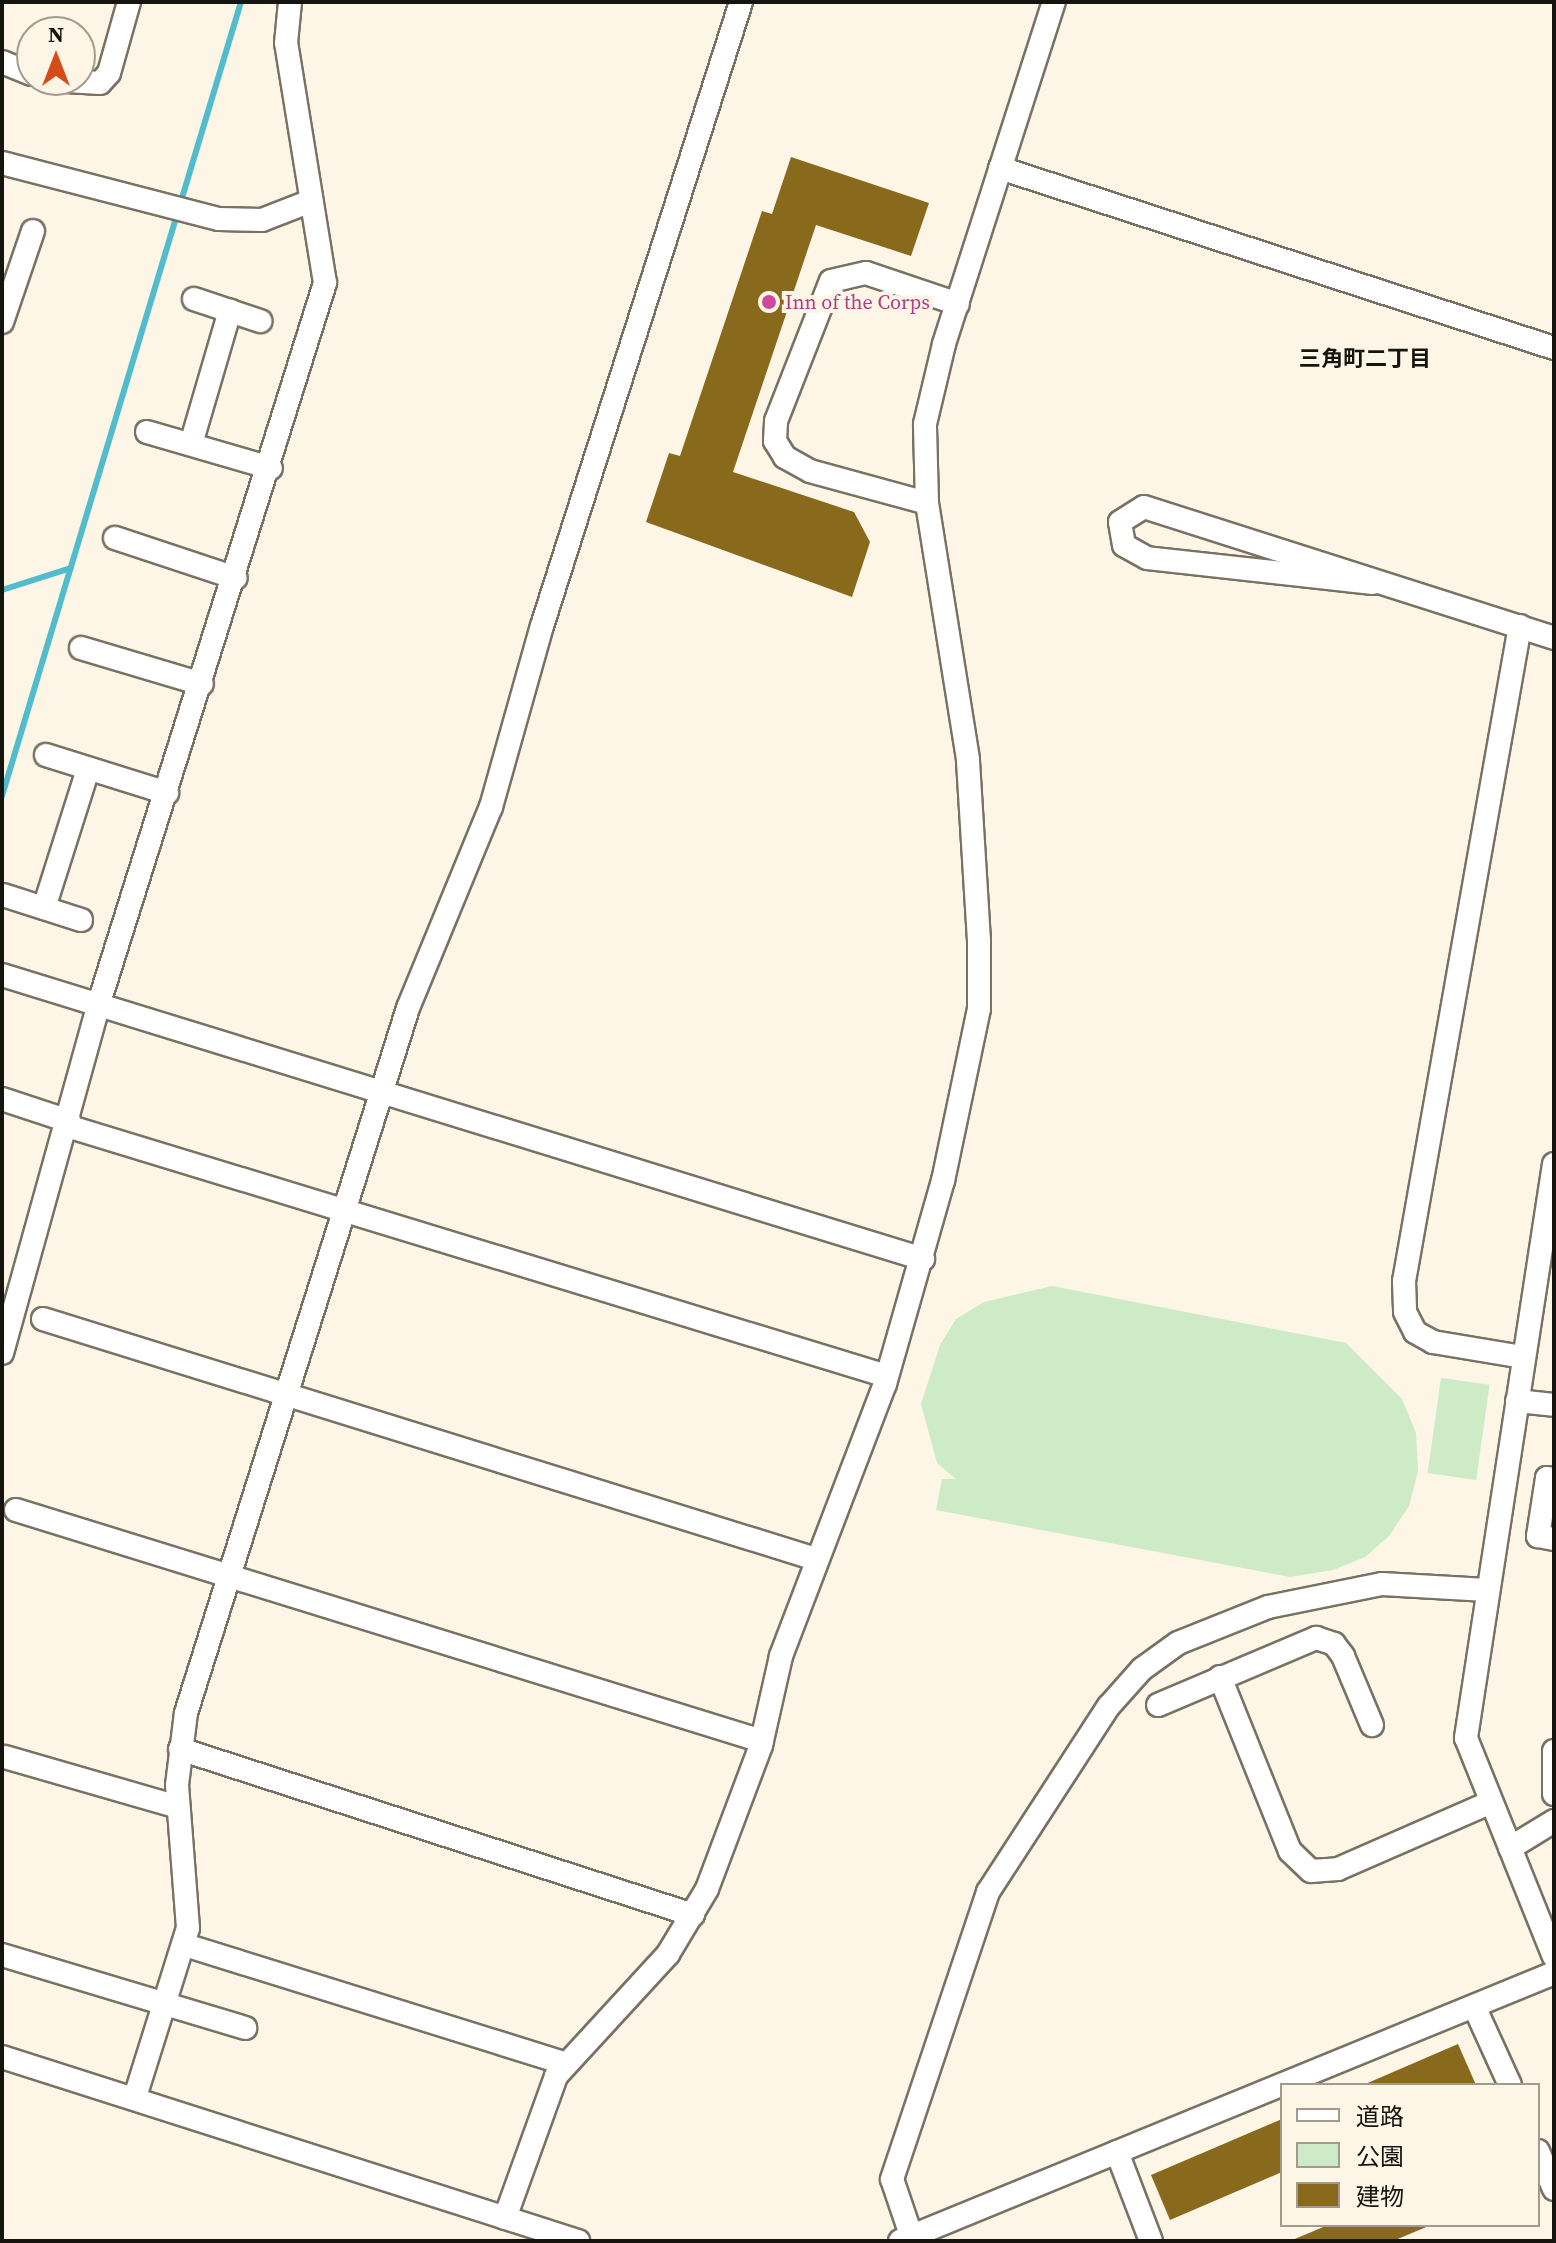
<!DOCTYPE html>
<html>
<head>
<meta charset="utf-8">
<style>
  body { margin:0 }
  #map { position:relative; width:1556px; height:2243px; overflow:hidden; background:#fdf5e5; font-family:"Source Serif 4","Noto Sans JP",serif }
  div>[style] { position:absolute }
  .green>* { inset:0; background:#ccebc6; transform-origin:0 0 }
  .stream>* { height:6px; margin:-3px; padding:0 3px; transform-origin:3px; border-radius:3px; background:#51bccb }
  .building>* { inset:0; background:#89691c }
  .roads { filter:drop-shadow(2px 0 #797264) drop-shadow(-2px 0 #797264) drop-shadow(0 2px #797264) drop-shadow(0 -2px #797264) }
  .minor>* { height:22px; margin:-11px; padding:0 11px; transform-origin:11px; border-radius:11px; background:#fff }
  .dots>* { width:22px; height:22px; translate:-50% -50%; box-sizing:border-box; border:4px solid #fdf5e5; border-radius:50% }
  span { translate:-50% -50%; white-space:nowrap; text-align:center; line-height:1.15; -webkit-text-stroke:8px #fdf5e5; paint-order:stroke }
  .hotel-label { font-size:20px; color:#b23c85 }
  .left { translate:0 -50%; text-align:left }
  .neighbourhood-label { font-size:22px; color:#16140e; font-weight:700 }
  .frame { position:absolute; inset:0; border:4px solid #16140e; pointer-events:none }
  .legend { position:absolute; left:1280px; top:2083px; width:260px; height:144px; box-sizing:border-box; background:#fdf5e5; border:2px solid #a19b8f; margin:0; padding:10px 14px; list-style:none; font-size:24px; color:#16140e }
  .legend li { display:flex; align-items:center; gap:16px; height:40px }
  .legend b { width:40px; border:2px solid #a19b8f }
  .north { position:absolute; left:16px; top:16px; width:80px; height:80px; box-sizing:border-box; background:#fdf5e5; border:2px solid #a19b8f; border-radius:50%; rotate:0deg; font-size:22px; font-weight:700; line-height:32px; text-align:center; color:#16140e }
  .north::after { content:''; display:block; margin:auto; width:28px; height:36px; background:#d34c19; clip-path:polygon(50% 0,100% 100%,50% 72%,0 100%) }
</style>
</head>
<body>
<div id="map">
  <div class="green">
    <i style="clip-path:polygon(1052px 1286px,1346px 1343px,1402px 1399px,1416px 1433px,1418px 1471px,1409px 1506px,1389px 1536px,1365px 1557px,1333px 1570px,1290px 1577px,936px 1510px,942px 1479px,956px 1479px,937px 1463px,921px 1404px,940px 1345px,956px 1319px,984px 1302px)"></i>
    <i style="left:1441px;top:1378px;width:49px;height:96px;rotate:8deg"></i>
  </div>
  <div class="stream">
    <i style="left:2px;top:590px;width:72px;rotate:-17.7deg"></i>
    <i style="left:2px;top:796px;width:829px;rotate:-73.25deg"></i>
  </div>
  <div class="building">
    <i style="clip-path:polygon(791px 157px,929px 203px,911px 256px,816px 225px,733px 472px,854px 512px,870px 542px,852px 597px,646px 522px,669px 453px,680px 456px,762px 211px,772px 214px)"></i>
    <i style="clip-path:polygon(1458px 2044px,1476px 2085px,1363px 2085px)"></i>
    <i style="clip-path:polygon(1282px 2119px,1282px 2172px,1170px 2220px,1151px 2175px)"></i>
    <i style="clip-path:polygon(1328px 2225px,1431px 2225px,1393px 2241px,1290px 2241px)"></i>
  </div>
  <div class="roads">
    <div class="minor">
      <i style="left:2px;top:62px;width:32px;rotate:22deg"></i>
      <i style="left:50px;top:80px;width:50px;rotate:3.4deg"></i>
      <i style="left:100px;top:83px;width:13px;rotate:-48deg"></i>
      <i style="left:109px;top:73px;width:74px;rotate:-74.3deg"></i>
      <i style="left:2px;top:163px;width:224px;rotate:14.5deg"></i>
      <i style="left:219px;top:219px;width:43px;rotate:1.3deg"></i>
      <i style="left:262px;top:220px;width:53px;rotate:-21.2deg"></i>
      <i style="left:1000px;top:168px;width:583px;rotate:18deg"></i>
      <i style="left:194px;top:299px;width:70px;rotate:18.4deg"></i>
      <i style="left:2px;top:322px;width:96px;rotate:-71.2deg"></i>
      <i style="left:147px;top:432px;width:129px;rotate:16.2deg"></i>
      <i style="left:191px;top:444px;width:139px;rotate:-73.7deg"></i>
      <i style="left:927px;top:503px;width:121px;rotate:-164.7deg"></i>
      <i style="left:810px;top:471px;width:29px;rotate:-151deg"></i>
      <i style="left:785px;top:457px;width:19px;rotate:-122deg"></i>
      <i style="left:775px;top:441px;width:20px;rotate:-87deg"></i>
      <i style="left:776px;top:421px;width:150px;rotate:-68.6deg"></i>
      <i style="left:831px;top:281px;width:36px;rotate:-13deg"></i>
      <i style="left:866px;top:273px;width:97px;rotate:18.6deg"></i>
      <i style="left:115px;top:538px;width:127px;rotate:18.3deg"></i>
      <i style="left:1373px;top:583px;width:227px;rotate:-173.7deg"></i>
      <i style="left:1147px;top:558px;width:26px;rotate:-151deg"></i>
      <i style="left:1124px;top:545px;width:23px;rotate:-100deg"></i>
      <i style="left:1120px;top:522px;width:28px;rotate:-32deg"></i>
      <i style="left:1144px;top:507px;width:430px;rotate:17.7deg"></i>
      <i style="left:1520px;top:626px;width:665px;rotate:100.04deg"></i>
      <i style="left:1404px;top:1281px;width:31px;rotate:88deg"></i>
      <i style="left:1405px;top:1312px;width:22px;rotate:63deg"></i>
      <i style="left:1415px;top:1332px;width:21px;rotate:29deg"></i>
      <i style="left:1433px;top:1342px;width:91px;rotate:9.5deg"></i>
      <i style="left:81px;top:648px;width:126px;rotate:16.6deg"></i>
      <i style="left:46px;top:755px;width:127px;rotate:17.4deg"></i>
      <i style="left:3px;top:895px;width:82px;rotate:17.8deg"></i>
      <i style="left:44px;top:908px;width:146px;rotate:-72.4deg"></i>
      <i style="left:2px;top:975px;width:964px;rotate:17.14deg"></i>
      <i style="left:2px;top:1099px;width:71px;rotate:18.2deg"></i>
      <i style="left:67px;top:1126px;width:857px;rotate:16.96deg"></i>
      <i style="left:1554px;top:1164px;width:581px;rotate:98.72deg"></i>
      <i style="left:1466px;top:1738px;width:236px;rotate:68.1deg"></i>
      <i style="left:43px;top:1319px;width:809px;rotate:17.25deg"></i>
      <i style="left:2px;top:1353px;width:360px;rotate:-74.5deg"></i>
      <i style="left:98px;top:1006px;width:758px;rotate:-72.57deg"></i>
      <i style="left:325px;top:283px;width:243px;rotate:-99.2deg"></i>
      <i style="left:286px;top:43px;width:41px;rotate:-84.4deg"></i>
      <i style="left:1517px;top:1401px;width:37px;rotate:6deg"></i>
      <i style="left:1554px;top:1479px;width:7px;rotate:-172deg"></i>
      <i style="left:1547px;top:1478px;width:59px;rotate:98.8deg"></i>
      <i style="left:1538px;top:1536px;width:16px;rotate:11deg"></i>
      <i style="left:16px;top:1510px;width:781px;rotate:17.21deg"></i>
      <i style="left:1220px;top:1677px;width:188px;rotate:68.1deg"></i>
      <i style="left:1290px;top:1851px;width:29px;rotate:44deg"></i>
      <i style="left:1311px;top:1871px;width:27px;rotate:-4deg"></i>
      <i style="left:1338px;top:1869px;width:167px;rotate:-23.6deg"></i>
      <i style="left:1158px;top:1705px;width:172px;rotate:-23deg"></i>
      <i style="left:1316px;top:1638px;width:19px;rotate:18deg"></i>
      <i style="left:1334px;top:1644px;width:15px;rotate:53deg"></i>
      <i style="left:1343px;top:1656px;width:75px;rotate:67.2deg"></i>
      <i style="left:180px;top:1749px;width:539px;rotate:17.93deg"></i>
      <i style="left:1554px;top:1751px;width:43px;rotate:90deg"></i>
      <i style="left:5px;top:1757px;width:180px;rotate:16.1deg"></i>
      <i style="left:1510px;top:1848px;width:52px;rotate:-31.5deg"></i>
      <i style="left:185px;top:1945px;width:399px;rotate:17.3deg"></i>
      <i style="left:2px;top:1955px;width:254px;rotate:16.7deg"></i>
      <i style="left:1474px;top:2006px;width:87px;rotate:65.5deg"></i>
      <i style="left:2px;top:2057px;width:605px;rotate:17.72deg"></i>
      <i style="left:135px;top:2097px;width:177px;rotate:-72.6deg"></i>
      <i style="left:188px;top:1928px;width:143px;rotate:-94.4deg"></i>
      <i style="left:177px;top:1785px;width:73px;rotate:-82.9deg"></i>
      <i style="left:186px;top:1713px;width:739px;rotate:-72.52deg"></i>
      <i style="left:408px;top:1008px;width:217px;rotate:-67.6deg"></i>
      <i style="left:491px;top:807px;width:188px;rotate:-74.3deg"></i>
      <i style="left:542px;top:626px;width:655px;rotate:-72.31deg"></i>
      <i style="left:1538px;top:2151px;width:41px;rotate:67.2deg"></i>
      <i style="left:1117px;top:2152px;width:95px;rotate:69.1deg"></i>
      <i style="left:505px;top:2218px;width:151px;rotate:-70.2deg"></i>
      <i style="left:556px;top:2076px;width:166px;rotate:-47.4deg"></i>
      <i style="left:668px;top:1954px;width:76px;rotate:-59deg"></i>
      <i style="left:707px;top:1889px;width:154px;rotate:-69.4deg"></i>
      <i style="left:761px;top:1745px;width:91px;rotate:-77.3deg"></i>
      <i style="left:781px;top:1656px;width:291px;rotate:-69.1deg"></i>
      <i style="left:885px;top:1384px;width:211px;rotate:-74.1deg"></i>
      <i style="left:943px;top:1181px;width:176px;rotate:-78.2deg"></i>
      <i style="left:979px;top:1009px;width:68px;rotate:-90deg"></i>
      <i style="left:979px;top:941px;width:182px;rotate:-93.5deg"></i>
      <i style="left:968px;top:759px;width:259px;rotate:-99.1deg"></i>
      <i style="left:927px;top:503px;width:79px;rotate:-91.5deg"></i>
      <i style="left:925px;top:424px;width:82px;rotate:-76.6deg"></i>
      <i style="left:944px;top:344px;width:359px;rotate:-72.2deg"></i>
      <i style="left:900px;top:2241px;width:707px;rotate:-22.28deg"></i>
      <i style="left:913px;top:2241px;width:65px;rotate:-108.7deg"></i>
      <i style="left:892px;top:2179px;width:303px;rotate:-71.5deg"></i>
      <i style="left:988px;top:1892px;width:222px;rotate:-57deg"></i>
      <i style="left:1109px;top:1706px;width:50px;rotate:-48.3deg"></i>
      <i style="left:1142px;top:1669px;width:44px;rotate:-35.8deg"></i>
      <i style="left:1178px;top:1643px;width:97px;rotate:-21.8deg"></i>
      <i style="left:1268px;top:1607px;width:116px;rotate:-11.4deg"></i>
      <i style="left:1382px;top:1584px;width:105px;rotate:3.3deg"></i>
    </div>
  </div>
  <div class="dots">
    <i style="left:769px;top:302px;background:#d1479c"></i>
  </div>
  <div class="hotel-label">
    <span class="left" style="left:785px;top:302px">Inn of the Corps</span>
  </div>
  <div class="neighbourhood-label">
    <span style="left:1365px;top:359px">三角町二丁目</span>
  </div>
  <div class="frame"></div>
  <ul class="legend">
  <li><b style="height:10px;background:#fff"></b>道路</li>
  <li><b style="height:22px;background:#ccebc6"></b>公園</li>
  <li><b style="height:22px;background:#89691c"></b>建物</li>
  </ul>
  <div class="north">N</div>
</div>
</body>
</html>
